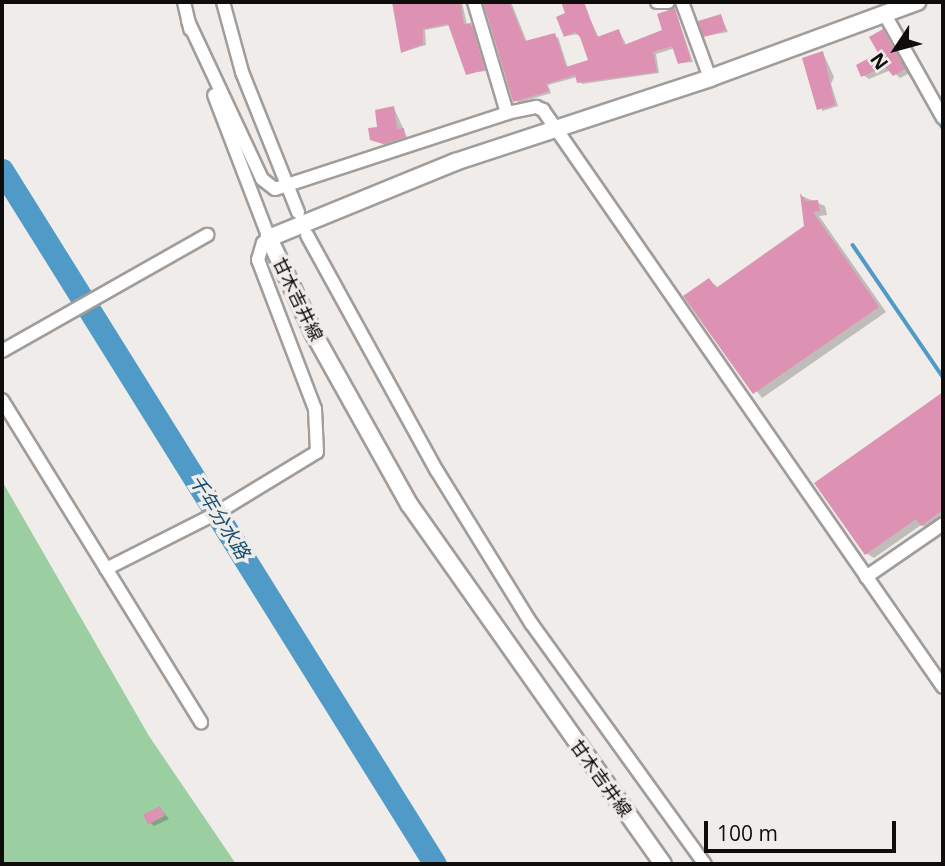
<!DOCTYPE html>
<html>
<head>
<meta charset="utf-8">
<style>
  body { margin:0 }
  #map { position:relative; width:945px; height:866px; overflow:hidden; background:#efece9; font-family:"Open Sans","Noto Sans JP",sans-serif }
  div>[style] { position:absolute }
  .green>* { inset:0; background:#9bcfa1 }
  .shadow>* { inset:0; background:#0003 }
  .stream>* { height:3.5px; margin:-1.75px; padding:0 1.75px; transform-origin:1.75px; border-radius:1.75px; background:#4f9ac7 }
  .river>* { height:23px; margin:-11.5px; padding:0 11.5px; transform-origin:11.5px; border-radius:11.5px; background:#4f9ac7 }
  .building>* { inset:0; background:#de92b3; transform-origin:0 0 }
  .roads { filter:drop-shadow(2px 0 #a09d9b) drop-shadow(-2px 0 #a09d9b) drop-shadow(0 2px #a09d9b) drop-shadow(0 -2px #a09d9b) }
  .minor>* { height:12px; margin:-6px; padding:0 6px; transform-origin:6px; border-radius:6px; background:#fff }
  .major>* { height:16px; margin:-8px; padding:0 8px; transform-origin:8px; border-radius:8px; background:#fff }
  span { translate:-50% -50%; white-space:nowrap; text-align:center; line-height:1.15; -webkit-text-stroke:7px #efece9; paint-order:stroke }
  .street-label { font-size:18px; color:#0e0d0c }
  .water-label { font-size:19px; color:#114d6c; font-style:italic }
  .frame { position:absolute; inset:0; border:4px solid #0e0d0c; pointer-events:none }
  .north { position:absolute; left:861px; top:14px; width:70px; height:70px; -webkit-text-stroke:5px #efece9; paint-order:stroke; rotate:234deg; font-size:19px; font-weight:700; line-height:28px; text-align:center; color:#0e0d0c }
  .north::after { content:''; display:block; margin:auto; width:24px; height:32px; background:#0e0d0c; clip-path:polygon(50% 0,100% 100%,50% 72%,0 100%) }
  .scale { position:absolute; left:704px; top:821px; width:192px; height:32px; box-sizing:border-box; border:4px solid #0e0d0c; border-top:0; padding-left:9px; font-size:21px; line-height:24px; white-space:nowrap; color:#0e0d0c; -webkit-text-stroke:5px #efece9; paint-order:stroke }
</style>
</head>
<body>
<div id="map">
  <div class="green">
    <i style="clip-path:polygon(2px 481px,149px 736px,236px 864px,2px 864px)"></i>
  </div>
  <div class="shadow">
    <i style="clip-path:polygon(394px 2px,462px 2px,467px 25px,474px 26px,487px 71px,467px 73px,451px 25px,425px 30px,426px 45px,403px 52px)"></i>
    <i style="clip-path:polygon(483px 2px,511px 2px,527px 42px,558px 37px,568px 68px,590px 61px,579px 34px,566px 36px,591px 21px,599px 38px,619px 31px,627px 46px,664px 31px,675px 10px,693px 62px,680px 63px,675px 48px,656px 54px,659px 73px,582px 84px,577px 77px,548px 85px,551px 93px,518px 103px)"></i>
    <i style="clip-path:polygon(721px 16px,728px 32px,706px 36px)"></i>
    <i style="clip-path:polygon(883px 32px,910px 73px,900px 78px,891px 70px,869px 79px,863px 75px,880px 53px)"></i>
    <i style="clip-path:polygon(823px 53px,834px 77px,831px 84px,838px 106px,822px 111px)"></i>
    <i style="clip-path:polygon(394px 108px,408px 139px,388px 145px,375px 141px)"></i>
    <i style="clip-path:polygon(802px 196px,825px 206px,827px 215px,819px 216px,886px 312px,762px 398px,686px 297px,709px 280px,719px 288px,806px 227px)"></i>
    <i style="clip-path:polygon(942px 396px,943px 520px,929px 529px,921px 525px,874px 558px,866px 553px)"></i>
    <i style="clip-path:polygon(160px 808px,169px 819px,154px 826px,149px 822px)"></i>
  </div>
  <div class="stream">
    <i style="left:904px;top:62px;width:77px;rotate:59.4deg"></i>
    <i style="left:853px;top:245px;width:160px;rotate:55.7deg"></i>
  </div>
  <div class="river">
    <i style="left:2px;top:170px;width:818px;rotate:58.04deg"></i>
  </div>
  <div class="building">
    <i style="clip-path:polygon(392px 2px,460px 2px,464px 24px,471px 23px,485px 70px,466px 75px,448px 24px,423px 29px,423px 44px,401px 53px)"></i>
    <i style="clip-path:polygon(483px 2px,509px 2px,525px 41px,555px 33px,566px 67px,588px 60px,580px 37px,575px 32px,564px 37px,556px 17px,565px 13px,561px 2px,584px 2px,597px 37px,619px 29px,624px 45px,662px 30px,657px 14px,675px 8px,691px 61px,678px 64px,672px 46px,653px 52px,657px 72px,577px 83px,575px 75px,546px 84px,549px 91px,513px 102px)"></i>
    <i style="left:721px;top:14px;width:17px;height:24px;rotate:73deg"></i>
    <i style="clip-path:polygon(883px 29px,905px 69px,893px 76px,885px 66px,861px 77px,856px 65px,878px 53px,869px 37px)"></i>
    <i style="clip-path:polygon(823px 51px,835px 105px,817px 110px,802px 58px)"></i>
    <i style="clip-path:polygon(394px 106px,397px 129px,404px 128px,405px 137px,383px 144px,370px 140px,368px 128px,377px 127px,375px 110px)"></i>
    <i style="clip-path:polygon(800px 193px,806px 201px,818px 200px,820px 211px,813px 212px,879px 307px,753px 394px,683px 296px,709px 278px,716px 288px,804px 226px)"></i>
    <i style="clip-path:polygon(943px 392px,943px 510px,921px 526px,916px 519px,865px 555px,814px 483px)"></i>
    <i style="left:160px;top:806px;width:11px;height:19px;rotate:63deg"></i>
  </div>
  <div class="roads">
    <div class="minor">
      <i style="left:184px;top:2px;width:28px;rotate:77deg"></i>
      <i style="left:223px;top:2px;width:73px;rotate:74.8deg"></i>
      <i style="left:242px;top:72px;width:151px;rotate:68.2deg"></i>
      <i style="left:474px;top:2px;width:116px;rotate:73.4deg"></i>
      <i style="left:657px;top:2px;width:11px"></i>
      <i style="left:682px;top:2px;width:81px;rotate:69.8deg"></i>
      <i style="left:884px;top:13px;width:120px;rotate:60.7deg"></i>
      <i style="left:188px;top:21px;width:174px;rotate:64.9deg"></i>
      <i style="left:262px;top:179px;width:16px;rotate:38deg"></i>
      <i style="left:275px;top:189px;width:244px;rotate:-18.1deg"></i>
      <i style="left:507px;top:113px;width:30px;rotate:-12deg"></i>
      <i style="left:536px;top:107px;width:8px;rotate:23deg"></i>
      <i style="left:543px;top:110px;width:702px;rotate:55.27deg"></i>
      <i style="left:307px;top:235px;width:269px;rotate:61.2deg"></i>
      <i style="left:437px;top:471px;width:179px;rotate:58.3deg"></i>
      <i style="left:531px;top:623px;width:297px;rotate:54.2deg"></i>
      <i style="left:2px;top:351px;width:236px;rotate:-29.5deg"></i>
      <i style="left:2px;top:400px;width:379px;rotate:58.3deg"></i>
      <i style="left:106px;top:569px;width:122px;rotate:-26.8deg"></i>
      <i style="left:215px;top:514px;width:119px;rotate:-31.3deg"></i>
      <i style="left:317px;top:452px;width:43px;rotate:-92.7deg"></i>
      <i style="left:315px;top:409px;width:160px;rotate:-110.9deg"></i>
      <i style="left:258px;top:260px;width:18px;rotate:-74deg"></i>
      <i style="left:263px;top:243px;width:8px;rotate:-40deg"></i>
      <i style="left:269px;top:238px;width:153px;rotate:-111deg"></i>
      <i style="left:866px;top:577px;width:93px;rotate:-34.5deg"></i>
    </div>
    <div class="major">
      <i style="left:663px;top:864px;width:441px;rotate:-125.2deg"></i>
      <i style="left:409px;top:504px;width:197px;rotate:-119.2deg"></i>
      <i style="left:313px;top:332px;width:104px;rotate:-115.1deg"></i>
      <i style="left:269px;top:238px;width:201px;rotate:-22.2deg"></i>
      <i style="left:455px;top:162px;width:268px;rotate:-18.2deg"></i>
      <i style="left:710px;top:78px;width:221px;rotate:-20.2deg"></i>
    </div>
  </div>
  <div class="street-label">
    <span style="left:298px;top:299px;rotate:64deg">甘木吉井線</span>
    <span style="left:601px;top:778px;rotate:54deg">甘木吉井線</span>
  </div>
  <div class="water-label">
    <span style="left:219px;top:517px;rotate:58deg">千年分水路</span>
  </div>
  <div class="frame"></div>
  <div class="north">N</div>
  <div class="scale">100 m</div>
</div>
</body>
</html>
